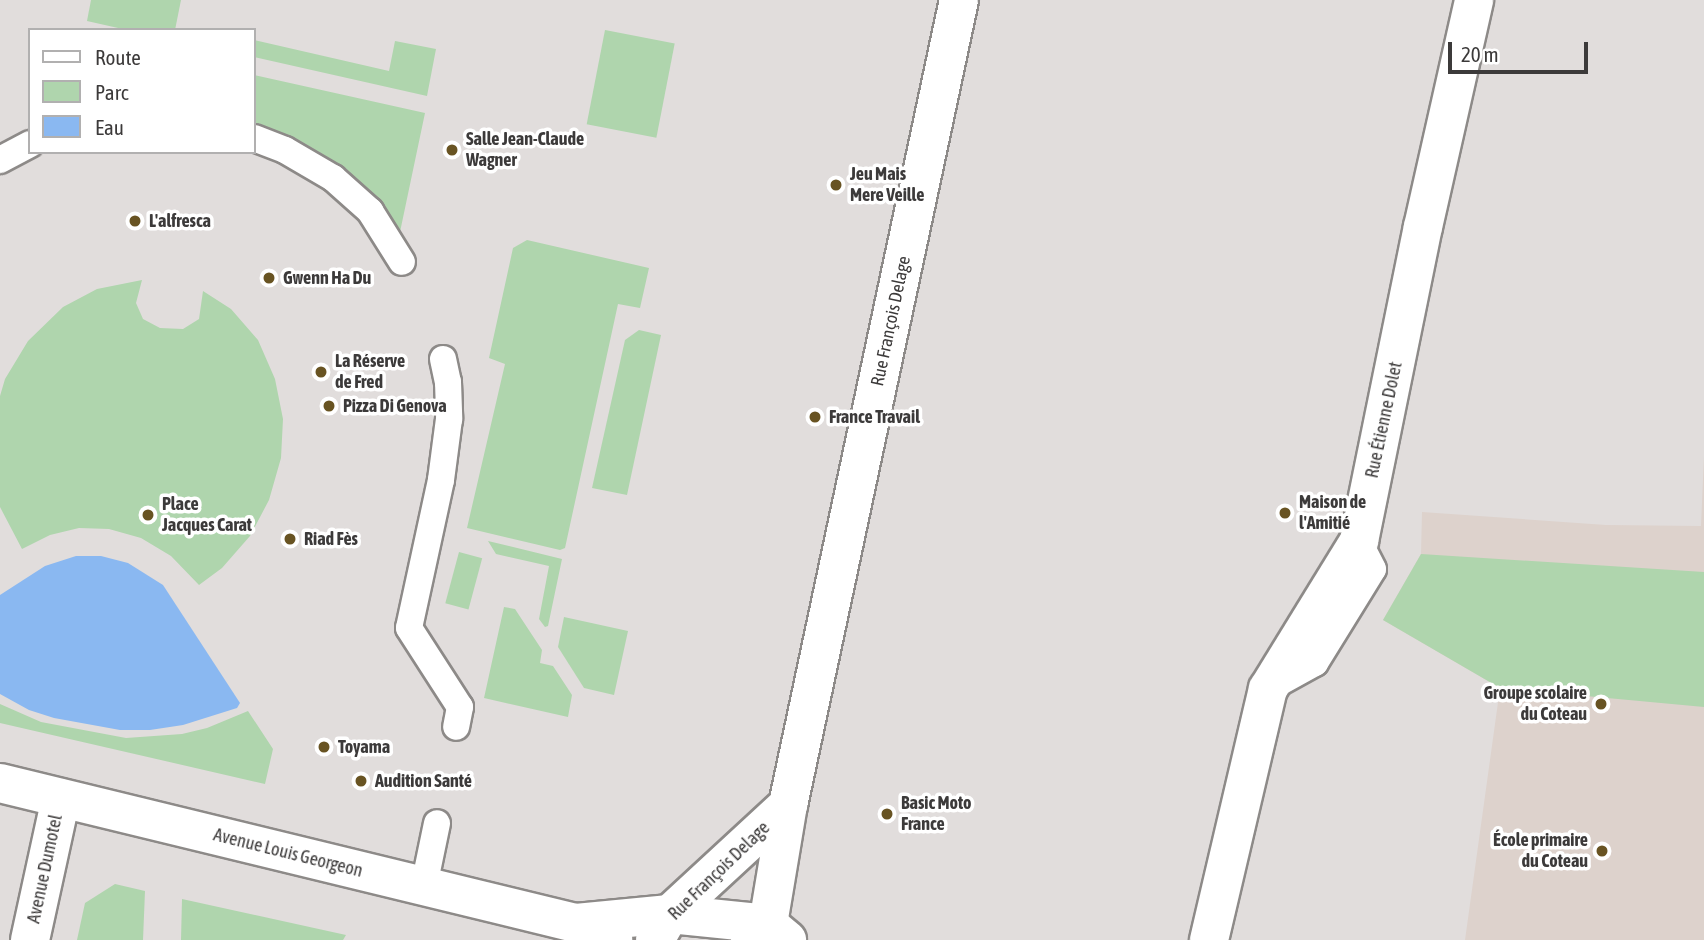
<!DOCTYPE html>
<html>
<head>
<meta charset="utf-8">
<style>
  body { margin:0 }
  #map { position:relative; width:1704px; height:940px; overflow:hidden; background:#e1dddc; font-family:"Asap Condensed",sans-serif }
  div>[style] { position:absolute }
  .built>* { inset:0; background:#ddd2cc }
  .green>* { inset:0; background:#afd5ad; transform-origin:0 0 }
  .water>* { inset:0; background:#8ab8f1 }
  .roads { filter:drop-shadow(2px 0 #8d8a88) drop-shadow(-2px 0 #8d8a88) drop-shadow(0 2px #8d8a88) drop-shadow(0 -2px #8d8a88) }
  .lane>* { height:26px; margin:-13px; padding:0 13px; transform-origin:13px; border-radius:13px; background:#fff }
  .street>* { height:38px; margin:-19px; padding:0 19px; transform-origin:19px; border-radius:19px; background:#fff }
  .secondary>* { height:38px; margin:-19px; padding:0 19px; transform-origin:19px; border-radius:19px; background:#fff }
  .dots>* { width:19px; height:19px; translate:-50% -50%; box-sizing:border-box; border:4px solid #fff; border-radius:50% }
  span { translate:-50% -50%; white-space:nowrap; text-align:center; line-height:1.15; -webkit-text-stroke:7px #fff; paint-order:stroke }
  .poi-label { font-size:18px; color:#3c3a3a; font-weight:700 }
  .left { translate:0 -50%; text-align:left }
  .right { translate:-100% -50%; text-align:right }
  .street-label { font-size:18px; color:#3c3a3a }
  .legend { position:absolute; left:28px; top:28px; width:228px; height:126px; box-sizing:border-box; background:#fff; border:2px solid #b1b0b0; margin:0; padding:9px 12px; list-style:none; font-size:21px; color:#3c3a3a }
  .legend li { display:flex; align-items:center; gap:14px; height:35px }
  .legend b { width:35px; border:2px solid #b1b0b0 }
  .scale { position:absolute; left:1448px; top:42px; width:140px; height:32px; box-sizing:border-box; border:4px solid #3c3a3a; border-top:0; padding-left:9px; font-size:21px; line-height:24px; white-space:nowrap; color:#3c3a3a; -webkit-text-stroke:5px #fff; paint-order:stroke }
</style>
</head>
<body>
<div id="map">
  <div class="built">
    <i style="clip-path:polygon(1704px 456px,1704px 940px,1465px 940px,1500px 688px,1383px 620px,1421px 554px,1422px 512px,1606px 525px,1701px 526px)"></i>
  </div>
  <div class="green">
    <i style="clip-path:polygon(91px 0,181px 0,175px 30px,127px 30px,87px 21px)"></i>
    <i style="left:605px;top:30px;width:71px;height:96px;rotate:11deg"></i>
    <i style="clip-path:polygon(254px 40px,389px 71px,395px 41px,436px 49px,427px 96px,254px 57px)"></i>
    <i style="clip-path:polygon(254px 75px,425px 113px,400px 232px,375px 199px,254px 126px)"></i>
    <i style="clip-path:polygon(527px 240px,649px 268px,640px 308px,618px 304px,565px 548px,560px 550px,467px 528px,505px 364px,489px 358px,513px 248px)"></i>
    <i style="clip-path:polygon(142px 280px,136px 303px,143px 319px,160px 328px,183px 329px,199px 319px,203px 291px,231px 309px,258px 340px,275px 379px,283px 419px,281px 458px,269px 500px,250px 536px,222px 568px,199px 585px,171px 556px,141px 538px,109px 529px,79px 528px,50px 535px,22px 549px,0 507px,0 396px,5px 379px,28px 341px,63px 307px,97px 289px)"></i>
    <i style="clip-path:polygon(639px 330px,661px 335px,627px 495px,592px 488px,625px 340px)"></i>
    <i style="clip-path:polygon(488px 541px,562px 559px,548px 626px,545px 627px,539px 619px,549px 566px,496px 554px)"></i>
    <i style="left:459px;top:552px;width:24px;height:53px;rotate:15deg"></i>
    <i style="clip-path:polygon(1421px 554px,1704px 572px,1704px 707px,1500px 688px,1383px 620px)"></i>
    <i style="clip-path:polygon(504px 607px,515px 609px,542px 650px,540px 663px,553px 666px,572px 695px,568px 717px,484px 698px)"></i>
    <i style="clip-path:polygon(564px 617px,628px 631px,614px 695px,584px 688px,558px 647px)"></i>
    <i style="clip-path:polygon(0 704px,41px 722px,126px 738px,182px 734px,207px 728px,248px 711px,273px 749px,265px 784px,0 723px)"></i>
    <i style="clip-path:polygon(115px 884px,145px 891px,143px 940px,77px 940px,85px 903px)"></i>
    <i style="clip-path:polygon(182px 899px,346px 935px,343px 940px,181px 940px)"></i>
  </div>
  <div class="water">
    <i style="clip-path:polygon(76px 556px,101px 556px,128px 563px,163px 585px,240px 703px,237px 708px,183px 725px,150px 730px,120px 730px,54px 718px,29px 710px,0 694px,0 595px,45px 566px)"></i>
  </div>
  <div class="roads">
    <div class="lane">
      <i style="left:254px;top:138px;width:33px;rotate:21deg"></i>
      <i style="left:285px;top:150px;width:56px;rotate:30.3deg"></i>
      <i style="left:333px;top:178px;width:50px;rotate:41.7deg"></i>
      <i style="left:370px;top:211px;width:60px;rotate:57.9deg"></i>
      <i style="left:0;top:160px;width:34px;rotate:-28deg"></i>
      <i style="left:443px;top:359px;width:24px;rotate:78deg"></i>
      <i style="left:448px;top:382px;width:37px;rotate:88deg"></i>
      <i style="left:449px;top:419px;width:62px;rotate:97.5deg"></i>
      <i style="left:441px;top:480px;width:151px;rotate:102.2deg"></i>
      <i style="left:409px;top:628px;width:94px;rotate:57.2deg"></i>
      <i style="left:460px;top:707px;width:20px;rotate:101deg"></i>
      <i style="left:1273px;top:686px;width:48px;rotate:-28.7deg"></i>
      <i style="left:1315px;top:663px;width:110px;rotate:-58.3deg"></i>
      <i style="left:1373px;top:569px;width:31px;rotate:-117deg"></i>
      <i style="left:424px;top:886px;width:64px;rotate:-78.3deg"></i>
    </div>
    <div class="street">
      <i style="left:655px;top:940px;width:30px;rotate:-60deg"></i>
      <i style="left:670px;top:914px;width:161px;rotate:-42.7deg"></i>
      <i style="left:750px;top:940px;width:24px;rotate:-42deg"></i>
      <i style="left:768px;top:924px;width:121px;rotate:-80.5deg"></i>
      <i style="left:788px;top:805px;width:823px;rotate:-78.01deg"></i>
      <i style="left:1209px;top:940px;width:258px;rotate:-76.8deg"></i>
      <i style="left:1268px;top:689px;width:174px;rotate:-58.4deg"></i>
      <i style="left:1359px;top:541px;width:320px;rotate:-78.5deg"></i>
      <i style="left:1423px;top:227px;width:233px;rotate:-77.3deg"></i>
    </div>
    <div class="secondary">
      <i style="left:0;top:783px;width:592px;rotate:13.68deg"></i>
      <i style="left:575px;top:923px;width:42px;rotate:24.1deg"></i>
      <i style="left:576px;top:923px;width:94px;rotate:-5.5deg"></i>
      <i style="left:670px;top:914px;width:99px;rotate:5.8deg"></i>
      <i style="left:768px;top:924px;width:25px;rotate:40deg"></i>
      <i style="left:30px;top:940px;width:145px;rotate:-77.7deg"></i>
    </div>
  </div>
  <div class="dots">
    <i style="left:452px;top:150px;background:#685322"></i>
    <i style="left:836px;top:185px;background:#685322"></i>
    <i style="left:135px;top:221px;background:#685322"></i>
    <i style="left:269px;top:278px;background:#685322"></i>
    <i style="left:321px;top:372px;background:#685322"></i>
    <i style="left:329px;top:406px;background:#685322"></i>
    <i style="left:815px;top:417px;background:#685322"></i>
    <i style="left:1285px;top:513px;background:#685322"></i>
    <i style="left:148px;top:515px;background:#685322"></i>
    <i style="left:290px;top:539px;background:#685322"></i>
    <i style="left:1601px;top:704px;background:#685322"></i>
    <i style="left:324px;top:747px;background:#685322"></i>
    <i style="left:361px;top:781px;background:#685322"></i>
    <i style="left:887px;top:814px;background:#685322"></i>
    <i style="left:1602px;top:851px;background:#685322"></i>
  </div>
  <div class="poi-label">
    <span class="left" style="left:466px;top:150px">Salle Jean-Claude<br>Wagner</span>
    <span class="left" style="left:850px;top:185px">Jeu Mais<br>Mere Veille</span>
    <span class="left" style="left:149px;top:221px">L'alfresca</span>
    <span class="left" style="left:283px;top:278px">Gwenn Ha Du</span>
    <span class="left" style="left:335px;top:372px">La Réserve<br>de Fred</span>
    <span class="left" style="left:343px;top:406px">Pizza Di Genova</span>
    <span class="left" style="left:829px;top:417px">France Travail</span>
    <span class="left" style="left:1299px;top:513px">Maison de<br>l'Amitié</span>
    <span class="left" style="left:162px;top:515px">Place<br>Jacques Carat</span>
    <span class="left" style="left:304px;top:539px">Riad Fès</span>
    <span class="right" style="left:1587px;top:704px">Groupe scolaire<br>du Coteau</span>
    <span class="left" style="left:338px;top:747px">Toyama</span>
    <span class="left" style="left:375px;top:781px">Audition Santé</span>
    <span class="left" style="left:901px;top:814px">Basic Moto<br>France</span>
    <span class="right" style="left:1588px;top:851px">École primaire<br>du Coteau</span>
  </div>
  <div class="street-label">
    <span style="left:891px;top:321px;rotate:-78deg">Rue François Delage</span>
    <span style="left:1384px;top:420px;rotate:-78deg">Rue Étienne Dolet</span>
    <span style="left:288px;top:853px;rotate:14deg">Avenue Louis Georgeon</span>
    <span style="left:45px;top:869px;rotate:-78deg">Avenue Dumotel</span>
    <span style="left:719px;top:871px;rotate:-44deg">Rue François Delage</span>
  </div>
  <ul class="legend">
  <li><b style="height:9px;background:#fff"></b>Route</li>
  <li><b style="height:19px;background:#afd5ad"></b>Parc</li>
  <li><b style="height:19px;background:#8ab8f1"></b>Eau</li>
  </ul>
  <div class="scale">20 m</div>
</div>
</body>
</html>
